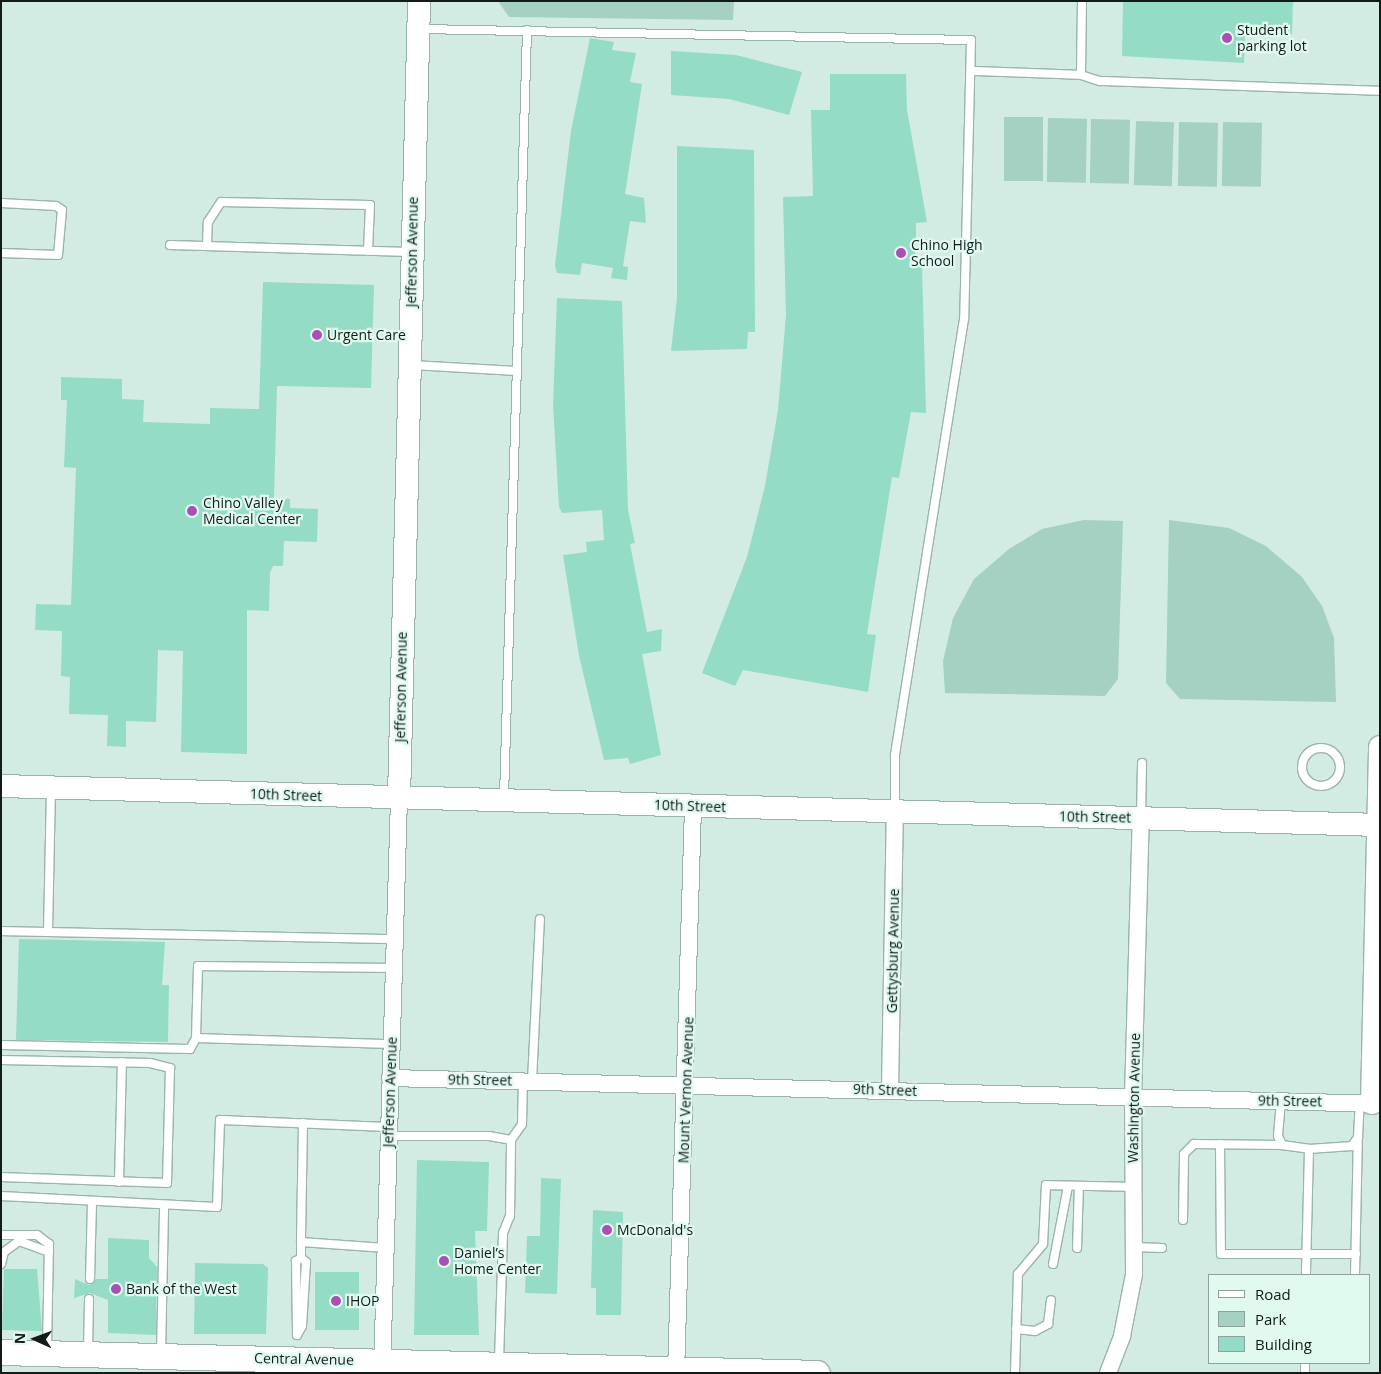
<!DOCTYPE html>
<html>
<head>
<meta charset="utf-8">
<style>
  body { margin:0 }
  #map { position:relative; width:1381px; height:1374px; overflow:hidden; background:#d3ece3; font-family:"Open Sans",sans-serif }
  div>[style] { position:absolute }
  .green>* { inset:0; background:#a4d1c2; transform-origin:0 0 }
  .building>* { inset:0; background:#94dcc5; transform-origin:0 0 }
  .roads { filter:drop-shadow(1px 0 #9bb4ab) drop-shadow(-1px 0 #9bb4ab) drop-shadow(0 1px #9bb4ab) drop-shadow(0 -1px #9bb4ab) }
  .lane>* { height:8px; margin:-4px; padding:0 4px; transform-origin:4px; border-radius:4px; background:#fff }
  .lane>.ring { margin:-4px; padding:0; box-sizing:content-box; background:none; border:8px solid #fff; border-radius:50% }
  .street>* { height:16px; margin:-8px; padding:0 8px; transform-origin:8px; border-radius:8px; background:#fff }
  .secondary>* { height:22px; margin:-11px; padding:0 11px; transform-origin:11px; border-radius:11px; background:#fff }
  .primary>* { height:25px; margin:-12.5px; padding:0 12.5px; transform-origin:12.5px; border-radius:12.5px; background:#fff }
  .dots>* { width:14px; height:14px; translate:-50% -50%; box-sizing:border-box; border:2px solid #e0faf0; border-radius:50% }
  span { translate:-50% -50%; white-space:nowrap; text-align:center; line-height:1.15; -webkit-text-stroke:4.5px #e0faf0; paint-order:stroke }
  .poi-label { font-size:14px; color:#121b18 }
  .left { translate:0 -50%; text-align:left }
  .street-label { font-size:14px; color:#121b18 }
  .frame { position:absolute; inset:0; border:2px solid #121b18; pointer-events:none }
  .legend { position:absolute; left:1208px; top:1274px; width:162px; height:90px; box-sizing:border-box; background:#e0faf0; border:1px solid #8ea19a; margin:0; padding:6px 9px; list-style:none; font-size:15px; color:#121b18 }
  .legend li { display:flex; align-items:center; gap:10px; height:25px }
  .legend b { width:25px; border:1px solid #8ea19a }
  .north { position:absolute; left:10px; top:1314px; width:50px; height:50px; -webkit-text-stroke:4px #e0faf0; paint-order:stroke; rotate:272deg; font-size:14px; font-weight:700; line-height:20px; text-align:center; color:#121b18 }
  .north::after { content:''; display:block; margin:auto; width:18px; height:22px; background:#121b18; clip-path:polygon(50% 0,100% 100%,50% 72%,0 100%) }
</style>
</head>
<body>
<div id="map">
  <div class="green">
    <i style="clip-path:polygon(498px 1px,734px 1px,733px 20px,509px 17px)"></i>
    <i style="left:1004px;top:117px;width:39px;height:64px"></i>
    <i style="left:1048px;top:118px;width:39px;height:64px;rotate:1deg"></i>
    <i style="left:1091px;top:119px;width:39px;height:64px;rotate:1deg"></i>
    <i style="left:1136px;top:121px;width:38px;height:64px;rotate:2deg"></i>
    <i style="left:1179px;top:122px;width:39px;height:64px;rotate:1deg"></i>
    <i style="left:1223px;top:122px;width:39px;height:64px;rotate:1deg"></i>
    <i style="clip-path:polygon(1084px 520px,1123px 521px,1118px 679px,1105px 696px,945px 693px,943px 661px,953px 618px,974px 579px,1009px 549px,1042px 529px)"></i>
    <i style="clip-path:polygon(1169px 520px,1229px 528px,1266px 546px,1302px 577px,1322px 606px,1334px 638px,1336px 702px,1180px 699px,1166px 683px)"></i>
  </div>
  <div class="building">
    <i style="clip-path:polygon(1123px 1px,1293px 1px,1292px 34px,1245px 33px,1244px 63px,1122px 56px)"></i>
    <i style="clip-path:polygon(590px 38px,614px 42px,612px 50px,636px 53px,630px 82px,642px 84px,625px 194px,644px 198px,646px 223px,630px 221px,623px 266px,628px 267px,627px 280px,611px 278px,613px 268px,582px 263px,580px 275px,557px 273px,555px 265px,571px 131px)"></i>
    <i style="clip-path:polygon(671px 51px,736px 55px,802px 72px,789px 115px,729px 99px,671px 95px)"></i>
    <i style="clip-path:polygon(830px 74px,906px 74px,907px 110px,927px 222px,916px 223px,915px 265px,922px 266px,926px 413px,911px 412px,899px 478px,892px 477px,867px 634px,876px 635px,868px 692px,743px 670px,735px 686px,702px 673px,747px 557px,765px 486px,778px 410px,786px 315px,783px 197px,813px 196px,811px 110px,830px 110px)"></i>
    <i style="clip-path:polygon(677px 146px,754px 150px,755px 332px,748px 332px,747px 349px,671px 351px,677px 298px)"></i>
    <i style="clip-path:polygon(263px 282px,374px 285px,371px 388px,277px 386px,274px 498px,290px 499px,290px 508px,318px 509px,317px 542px,284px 541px,283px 566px,273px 566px,270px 573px,269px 611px,247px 610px,247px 754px,181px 752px,183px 651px,158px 650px,156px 722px,126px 721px,126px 747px,107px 746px,108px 715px,69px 714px,70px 677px,61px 676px,62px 631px,35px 630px,36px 604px,71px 605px,76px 468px,64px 467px,67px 400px,61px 400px,61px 377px,122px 379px,122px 399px,144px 400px,143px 422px,210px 424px,210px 408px,259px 409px)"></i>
    <i style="clip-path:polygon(557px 298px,622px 301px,628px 510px,635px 543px,630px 544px,647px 632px,662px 629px,661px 651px,642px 654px,661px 755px,630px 764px,628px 758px,604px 760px,579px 656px,563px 555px,587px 552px,586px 542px,604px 540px,602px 510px,562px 513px,559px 507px,553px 405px)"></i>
    <i style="clip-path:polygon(19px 939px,165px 942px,162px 985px,169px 985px,168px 1042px,16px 1040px)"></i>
    <i style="clip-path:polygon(417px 1160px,489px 1162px,487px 1231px,475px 1231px,479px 1335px,414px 1335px)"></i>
    <i style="clip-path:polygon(541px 1178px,561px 1179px,557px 1294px,525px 1293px,527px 1236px,540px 1236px)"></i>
    <i style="clip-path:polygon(593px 1210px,623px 1212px,621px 1315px,596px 1315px,596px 1288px,591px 1288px)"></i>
    <i style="clip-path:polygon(108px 1238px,149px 1240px,149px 1258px,157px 1267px,156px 1335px,108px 1333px,108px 1300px,90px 1293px,74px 1298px,75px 1279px,89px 1285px,96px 1279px,108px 1279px)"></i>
    <i style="clip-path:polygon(195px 1263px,263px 1264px,268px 1268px,266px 1334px,194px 1334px)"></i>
    <i style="clip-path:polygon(4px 1269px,37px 1269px,42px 1331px,2px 1330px)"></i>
    <i style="left:315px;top:1272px;width:44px;height:58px"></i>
  </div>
  <div class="roads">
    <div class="lane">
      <i style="left:1082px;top:1px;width:74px;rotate:90.8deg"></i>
      <i style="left:1081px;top:75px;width:20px;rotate:18deg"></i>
      <i style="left:1100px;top:81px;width:280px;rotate:2deg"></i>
      <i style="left:421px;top:29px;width:550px;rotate:1.15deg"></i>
      <i style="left:971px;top:40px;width:279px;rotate:91.4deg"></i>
      <i style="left:964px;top:319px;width:442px;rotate:99deg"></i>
      <i style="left:895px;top:756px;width:54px;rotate:90deg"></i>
      <i style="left:973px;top:71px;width:108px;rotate:2.1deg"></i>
      <i style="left:1px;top:203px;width:55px;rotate:3.1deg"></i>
      <i style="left:56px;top:206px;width:7px;rotate:34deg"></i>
      <i style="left:62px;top:210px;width:45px;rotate:95.1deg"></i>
      <i style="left:58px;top:255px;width:57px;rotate:-178deg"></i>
      <i style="left:170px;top:245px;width:240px;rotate:1.7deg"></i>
      <i style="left:207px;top:245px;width:23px;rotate:-88deg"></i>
      <i style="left:208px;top:222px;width:24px;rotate:-57deg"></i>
      <i style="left:221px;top:202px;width:149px;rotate:1.2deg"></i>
      <i style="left:370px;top:205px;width:46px;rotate:92.5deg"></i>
      <i style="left:412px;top:365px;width:105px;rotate:3.3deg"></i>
      <i class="ring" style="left:1302px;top:748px;width:30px;height:30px"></i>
      <i style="left:504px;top:797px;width:767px;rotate:-88.28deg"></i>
      <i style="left:1141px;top:816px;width:53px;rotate:-88.9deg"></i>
      <i style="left:1px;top:931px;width:393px;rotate:1.2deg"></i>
      <i style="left:48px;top:932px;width:143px;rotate:-88.8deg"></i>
      <i style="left:196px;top:1038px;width:195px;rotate:1.8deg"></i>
      <i style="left:1px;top:1045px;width:189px;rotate:1.2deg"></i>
      <i style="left:190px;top:1049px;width:13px;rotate:-61deg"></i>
      <i style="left:196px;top:1038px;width:72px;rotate:-88.4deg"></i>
      <i style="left:198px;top:966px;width:195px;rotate:0.6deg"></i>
      <i style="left:1px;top:1060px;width:149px;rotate:1.2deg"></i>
      <i style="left:150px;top:1063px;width:21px;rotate:14deg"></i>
      <i style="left:170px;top:1068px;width:115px;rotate:91.5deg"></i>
      <i style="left:167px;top:1183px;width:166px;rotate:-177.9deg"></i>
      <i style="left:532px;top:1081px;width:162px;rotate:-87.2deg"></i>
      <i style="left:1281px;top:1101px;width:35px;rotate:95deg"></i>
      <i style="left:1278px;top:1136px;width:10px;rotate:66deg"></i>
      <i style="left:1282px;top:1145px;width:27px;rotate:8deg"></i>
      <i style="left:1309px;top:1149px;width:126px;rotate:91.4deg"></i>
      <i style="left:303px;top:1123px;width:119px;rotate:91deg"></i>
      <i style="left:301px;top:1242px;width:85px;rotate:4deg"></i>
      <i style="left:389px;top:1136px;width:100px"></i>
      <i style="left:489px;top:1136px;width:22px;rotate:10deg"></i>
      <i style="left:1220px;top:1144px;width:110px;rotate:89.5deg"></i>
      <i style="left:1221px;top:1254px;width:135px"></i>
      <i style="left:1309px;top:1149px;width:43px;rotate:-4deg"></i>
      <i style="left:1352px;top:1146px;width:11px;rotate:-56deg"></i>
      <i style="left:1358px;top:1137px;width:34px;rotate:-87deg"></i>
      <i style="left:119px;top:1182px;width:120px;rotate:-88.6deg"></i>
      <i style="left:1px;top:1196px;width:216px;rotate:2.9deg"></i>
      <i style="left:217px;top:1207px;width:87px;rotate:-88deg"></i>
      <i style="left:220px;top:1120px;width:169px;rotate:2.4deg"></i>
      <i style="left:1183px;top:1220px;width:66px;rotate:-89.1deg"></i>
      <i style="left:1184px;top:1154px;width:14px;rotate:-45deg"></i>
      <i style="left:1194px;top:1144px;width:88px;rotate:0.7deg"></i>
      <i style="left:1px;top:1235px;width:36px"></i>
      <i style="left:37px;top:1235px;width:15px;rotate:37deg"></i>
      <i style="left:49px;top:1244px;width:107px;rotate:91.1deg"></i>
      <i style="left:1134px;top:1247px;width:28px;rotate:2deg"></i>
      <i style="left:1077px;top:1248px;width:62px;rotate:-88.2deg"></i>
      <i style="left:301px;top:1258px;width:6px;rotate:149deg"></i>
      <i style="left:296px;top:1261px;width:74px;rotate:89.2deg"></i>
      <i style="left:297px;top:1335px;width:10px;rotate:-61deg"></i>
      <i style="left:302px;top:1326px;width:64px;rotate:-86.4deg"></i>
      <i style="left:306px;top:1262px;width:6px;rotate:-141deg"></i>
      <i style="left:301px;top:1258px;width:16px;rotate:-90deg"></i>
      <i style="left:1px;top:1264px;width:12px;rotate:-76deg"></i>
      <i style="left:4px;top:1252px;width:19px;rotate:-36deg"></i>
      <i style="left:19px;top:1241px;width:32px;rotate:20deg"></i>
      <i style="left:1053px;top:1264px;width:79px;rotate:-79.1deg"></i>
      <i style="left:1355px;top:1275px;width:138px;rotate:-88.8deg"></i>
      <i style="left:90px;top:1279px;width:75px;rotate:-88.5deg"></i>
      <i style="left:1016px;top:1329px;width:19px;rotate:6deg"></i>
      <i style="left:1035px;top:1331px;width:15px;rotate:-28deg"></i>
      <i style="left:1048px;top:1324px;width:24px;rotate:-83deg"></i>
      <i style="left:88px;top:1351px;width:52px;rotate:-88.9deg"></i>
      <i style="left:161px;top:1354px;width:147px;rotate:-88.8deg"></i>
      <i style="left:499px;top:1361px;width:128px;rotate:-88.2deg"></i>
      <i style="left:503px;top:1233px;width:18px;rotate:-68deg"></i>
      <i style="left:510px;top:1216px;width:76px;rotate:-89.2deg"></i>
      <i style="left:511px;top:1140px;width:19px;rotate:-55deg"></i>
      <i style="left:522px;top:1124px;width:43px;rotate:-88.7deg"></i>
      <i style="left:1015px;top:1373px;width:99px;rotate:-88.3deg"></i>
      <i style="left:1018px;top:1274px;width:39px;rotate:-50deg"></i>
      <i style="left:1043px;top:1244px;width:59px;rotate:-87.1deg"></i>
      <i style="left:1046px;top:1185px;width:88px;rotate:1.3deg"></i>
      <i style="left:1305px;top:1373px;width:10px;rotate:-90deg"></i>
    </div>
    <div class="street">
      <i style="left:390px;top:1078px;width:990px;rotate:1.5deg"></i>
      <i style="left:890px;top:1090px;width:278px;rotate:-89deg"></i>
      <i style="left:382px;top:1371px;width:573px;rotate:-88.3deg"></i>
      <i style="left:676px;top:1373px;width:567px;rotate:-88.28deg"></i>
      <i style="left:1108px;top:1373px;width:40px;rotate:-69deg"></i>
      <i style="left:1122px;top:1336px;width:63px;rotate:-79deg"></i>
      <i style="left:1134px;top:1274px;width:177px;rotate:-90.3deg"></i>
      <i style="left:1133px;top:1097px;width:278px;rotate:-88.4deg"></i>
    </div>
    <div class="secondary">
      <i style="left:1px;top:786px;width:1376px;rotate:1.62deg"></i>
      <i style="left:399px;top:798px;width:797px;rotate:-88.56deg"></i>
      <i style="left:1372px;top:1103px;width:356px;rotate:-88.7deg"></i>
    </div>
    <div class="primary">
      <i style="left:1px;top:1352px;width:816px;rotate:1.47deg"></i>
    </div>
  </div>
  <div class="dots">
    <i style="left:1227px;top:38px;background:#aa4eb8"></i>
    <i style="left:901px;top:253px;background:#aa4eb8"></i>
    <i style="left:317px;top:335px;background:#aa4eb8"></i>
    <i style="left:192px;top:511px;background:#aa4eb8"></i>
    <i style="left:607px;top:1230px;background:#aa4eb8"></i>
    <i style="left:444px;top:1261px;background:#aa4eb8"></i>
    <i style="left:116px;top:1289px;background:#aa4eb8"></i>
    <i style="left:336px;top:1301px;background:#aa4eb8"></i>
  </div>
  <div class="poi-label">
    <span class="left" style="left:1237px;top:38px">Student<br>parking lot</span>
    <span class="left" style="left:911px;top:253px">Chino High<br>School</span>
    <span class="left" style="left:327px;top:335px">Urgent Care</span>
    <span class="left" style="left:203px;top:511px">Chino Valley<br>Medical Center</span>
    <span class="left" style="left:617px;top:1230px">McDonald's</span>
    <span class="left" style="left:454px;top:1261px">Daniel’s<br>Home Center</span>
    <span class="left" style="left:126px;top:1289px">Bank of the West</span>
    <span class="left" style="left:346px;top:1301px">IHOP</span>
  </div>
  <div class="street-label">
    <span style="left:412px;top:252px;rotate:-89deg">Jefferson Avenue</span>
    <span style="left:401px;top:687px;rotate:-89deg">Jefferson Avenue</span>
    <span style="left:286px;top:795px;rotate:2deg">10th Street</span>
    <span style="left:690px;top:806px;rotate:2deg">10th Street</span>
    <span style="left:1095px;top:817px;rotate:1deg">10th Street</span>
    <span style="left:893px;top:951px;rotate:-89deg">Gettysburg Avenue</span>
    <span style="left:480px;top:1080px;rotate:1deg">9th Street</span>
    <span style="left:686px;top:1090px;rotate:-88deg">Mount Vernon Avenue</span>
    <span style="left:885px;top:1090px;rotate:2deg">9th Street</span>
    <span style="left:390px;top:1092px;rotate:-88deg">Jefferson Avenue</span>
    <span style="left:1134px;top:1098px;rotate:-89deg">Washington Avenue</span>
    <span style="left:1290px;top:1101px;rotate:1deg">9th Street</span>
    <span style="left:304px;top:1359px;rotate:1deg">Central Avenue</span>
  </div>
  <div class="frame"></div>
  <ul class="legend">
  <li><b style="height:6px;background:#fff"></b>Road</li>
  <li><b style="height:14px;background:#a4d1c2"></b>Park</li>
  <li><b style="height:14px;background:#94dcc5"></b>Building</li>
  </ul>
  <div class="north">N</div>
</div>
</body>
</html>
